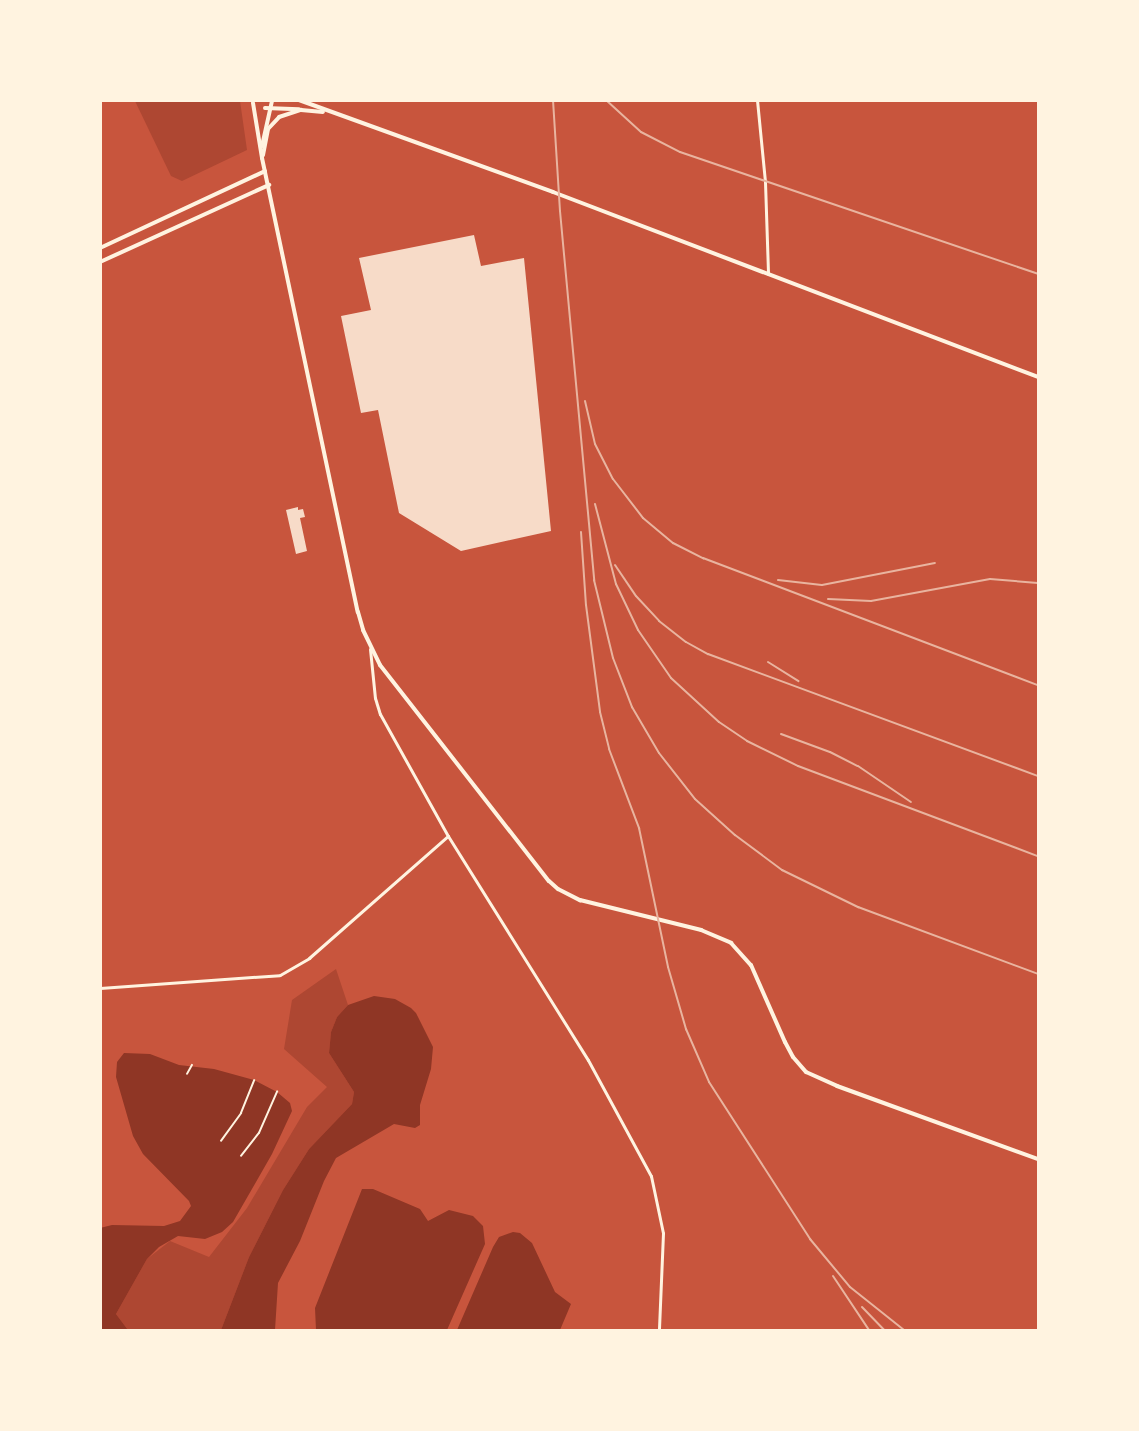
<!DOCTYPE html>
<html>
<head>
<meta charset="utf-8">
<style>
  body { margin:0 }
  #map { position:relative; width:1139px; height:1431px; overflow:hidden; background:#c8553d; font-family:Inter,sans-serif }
  div>[style] { position:absolute }
  .green>* { inset:0; background:#ae4732 }
  .water>* { inset:0; background:#8f3625 }
  .building>* { inset:0; background:#f7dbc8 }
  .path>* { height:1.5px; margin:-0.75px; padding:0 0.75px; transform-origin:0.75px; border-radius:0.75px; background:#fff3e0 }
  .minor>* { height:3px; margin:-1.5px; padding:0 1.5px; transform-origin:1.5px; border-radius:1.5px; background:#fff3e0 }
  .tertiary>* { height:4px; margin:-2px; padding:0 2px; transform-origin:2px; border-radius:2px; background:#fff3e0 }
  .rail>* { height:2px; margin:-1px; padding:0 1px; transform-origin:1px; border-radius:1px; background:#e9b49f }
  span { translate:-50% -50%; white-space:nowrap; text-align:center; line-height:1.15; -webkit-text-stroke:5px #fff3e0; paint-order:stroke }
  .frame { position:absolute; inset:0; border:102px solid #fff3e0; pointer-events:none }
</style>
</head>
<body>
<div id="map">
  <div class="green">
    <i style="clip-path:polygon(135px 101px,240px 101px,247px 150px,182px 181px,171px 176px)"></i>
    <i style="clip-path:polygon(336px 969px,348px 1005px,337px 1017px,331px 1032px,329px 1053px,354px 1092px,352px 1104px,309px 1149px,283px 1190px,249px 1257px,221px 1330px,128px 1330px,116px 1314px,147px 1259px,170px 1241px,209px 1257px,247px 1208px,307px 1107px,327px 1087px,284px 1049px,292px 1000px)"></i>
  </div>
  <div class="water">
    <i style="clip-path:polygon(374px 996px,395px 999px,411px 1008px,416px 1013px,433px 1047px,431px 1069px,420px 1105px,420px 1125px,415px 1128px,394px 1124px,336px 1158px,324px 1181px,300px 1241px,278px 1283px,275px 1330px,221px 1330px,249px 1257px,283px 1190px,309px 1149px,352px 1104px,354px 1092px,329px 1053px,331px 1032px,337px 1017px,348px 1005px)"></i>
    <i style="clip-path:polygon(124px 1053px,150px 1054px,179px 1065px,214px 1069px,254px 1080px,277px 1092px,290px 1103px,292px 1111px,272px 1154px,233px 1222px,222px 1232px,205px 1239px,178px 1236px,159px 1247px,147px 1259px,116px 1314px,128px 1330px,101px 1330px,100px 1228px,112px 1225px,164px 1226px,180px 1221px,191px 1206px,189px 1201px,143px 1154px,133px 1136px,116px 1077px,117px 1062px)"></i>
    <i style="clip-path:polygon(362px 1189px,373px 1189px,420px 1209px,428px 1221px,449px 1210px,473px 1216px,483px 1226px,485px 1244px,447px 1330px,316px 1330px,315px 1308px)"></i>
    <i style="clip-path:polygon(513px 1232px,520px 1233px,532px 1243px,555px 1292px,571px 1304px,560px 1330px,457px 1330px,493px 1247px,499px 1237px)"></i>
  </div>
  <div class="building">
    <i style="clip-path:polygon(474px 235px,481px 266px,524px 258px,551px 531px,461px 551px,399px 513px,378px 410px,361px 413px,341px 316px,371px 310px,359px 258px)"></i>
    <i style="clip-path:polygon(298px 507px,298px 510px,303px 509px,305px 517px,300px 518px,307px 551px,296px 554px,286px 510px)"></i>
  </div>
  <div class="path">
    <i style="left:187px;top:1074px;width:10px;rotate:-61deg"></i>
    <i style="left:221px;top:1141px;width:34px;rotate:-54deg"></i>
    <i style="left:241px;top:1113px;width:35px;rotate:-68deg"></i>
    <i style="left:241px;top:1156px;width:29px;rotate:-52deg"></i>
    <i style="left:259px;top:1133px;width:45px;rotate:-66.3deg"></i>
  </div>
  <div class="minor">
    <i style="left:757px;top:100px;width:82px;rotate:84.4deg"></i>
    <i style="left:765px;top:182px;width:92px;rotate:88.1deg"></i>
    <i style="left:370px;top:649px;width:49px;rotate:84.2deg"></i>
    <i style="left:375px;top:698px;width:17px;rotate:73deg"></i>
    <i style="left:380px;top:714px;width:140px;rotate:60.9deg"></i>
    <i style="left:448px;top:836px;width:264px;rotate:58deg"></i>
    <i style="left:588px;top:1060px;width:132px;rotate:61.5deg"></i>
    <i style="left:651px;top:1176px;width:58px;rotate:78.1deg"></i>
    <i style="left:663px;top:1233px;width:97px;rotate:92.4deg"></i>
    <i style="left:100px;top:988px;width:180px;rotate:-4.1deg"></i>
    <i style="left:280px;top:975px;width:34px;rotate:-30deg"></i>
    <i style="left:309px;top:958px;width:185px;rotate:-41.3deg"></i>
  </div>
  <div class="tertiary">
    <i style="left:299px;top:100px;width:270px;rotate:19.9deg"></i>
    <i style="left:553px;top:192px;width:519px;rotate:20.88deg"></i>
    <i style="left:253px;top:103px;width:56px;rotate:80.7deg"></i>
    <i style="left:262px;top:158px;width:464px;rotate:78.1deg"></i>
    <i style="left:358px;top:612px;width:19px;rotate:74deg"></i>
    <i style="left:363px;top:630px;width:39px;rotate:64deg"></i>
    <i style="left:380px;top:665px;width:274px;rotate:52deg"></i>
    <i style="left:549px;top:881px;width:12px;rotate:42deg"></i>
    <i style="left:558px;top:889px;width:25px;rotate:27deg"></i>
    <i style="left:580px;top:900px;width:125px;rotate:13.9deg"></i>
    <i style="left:701px;top:930px;width:33px;rotate:23deg"></i>
    <i style="left:731px;top:943px;width:30px;rotate:48deg"></i>
    <i style="left:751px;top:965px;width:84px;rotate:66.2deg"></i>
    <i style="left:785px;top:1042px;width:17px;rotate:62deg"></i>
    <i style="left:793px;top:1057px;width:20px;rotate:49deg"></i>
    <i style="left:806px;top:1072px;width:34px;rotate:24deg"></i>
    <i style="left:837px;top:1086px;width:214px;rotate:20deg"></i>
    <i style="left:265px;top:108px;width:34px;rotate:2deg"></i>
    <i style="left:262px;top:146px;width:46px;rotate:-77.5deg"></i>
    <i style="left:263px;top:155px;width:26px;rotate:-79deg"></i>
    <i style="left:268px;top:129px;width:16px;rotate:-47deg"></i>
    <i style="left:279px;top:117px;width:23px;rotate:-18deg"></i>
    <i style="left:301px;top:110px;width:22px;rotate:5deg"></i>
    <i style="left:100px;top:248px;width:182px;rotate:-25deg"></i>
    <i style="left:100px;top:262px;width:186px;rotate:-24.5deg"></i>
  </div>
  <div class="rail">
    <i style="left:553px;top:100px;width:111px;rotate:86.4deg"></i>
    <i style="left:560px;top:211px;width:371px;rotate:84.7deg"></i>
    <i style="left:594px;top:580px;width:80px;rotate:76.3deg"></i>
    <i style="left:613px;top:658px;width:53px;rotate:68.8deg"></i>
    <i style="left:632px;top:707px;width:53px;rotate:59.6deg"></i>
    <i style="left:659px;top:753px;width:58px;rotate:52deg"></i>
    <i style="left:695px;top:799px;width:54px;rotate:42deg"></i>
    <i style="left:735px;top:835px;width:59px;rotate:36.7deg"></i>
    <i style="left:782px;top:870px;width:85px;rotate:26deg"></i>
    <i style="left:858px;top:907px;width:192px;rotate:20.4deg"></i>
    <i style="left:606px;top:100px;width:47px;rotate:42.4deg"></i>
    <i style="left:641px;top:132px;width:44px;rotate:27.1deg"></i>
    <i style="left:680px;top:152px;width:378px;rotate:18.8deg"></i>
    <i style="left:585px;top:401px;width:44px;rotate:76.9deg"></i>
    <i style="left:595px;top:444px;width:39px;rotate:63deg"></i>
    <i style="left:613px;top:479px;width:49px;rotate:52.4deg"></i>
    <i style="left:643px;top:518px;width:39px;rotate:40deg"></i>
    <i style="left:673px;top:543px;width:34px;rotate:27deg"></i>
    <i style="left:703px;top:558px;width:358px;rotate:20.8deg"></i>
    <i style="left:595px;top:504px;width:83px;rotate:75.3deg"></i>
    <i style="left:616px;top:584px;width:51px;rotate:64.4deg"></i>
    <i style="left:638px;top:630px;width:58px;rotate:55.5deg"></i>
    <i style="left:671px;top:678px;width:65px;rotate:42.5deg"></i>
    <i style="left:719px;top:722px;width:34px;rotate:34deg"></i>
    <i style="left:747px;top:741px;width:57px;rotate:26.1deg"></i>
    <i style="left:798px;top:766px;width:256px;rotate:20.6deg"></i>
    <i style="left:581px;top:532px;width:73px;rotate:86.1deg"></i>
    <i style="left:586px;top:605px;width:108px;rotate:82.5deg"></i>
    <i style="left:600px;top:712px;width:38px;rotate:76deg"></i>
    <i style="left:609px;top:749px;width:85px;rotate:69.2deg"></i>
    <i style="left:639px;top:828px;width:142px;rotate:78.2deg"></i>
    <i style="left:668px;top:967px;width:65px;rotate:73.8deg"></i>
    <i style="left:686px;top:1029px;width:58px;rotate:66.5deg"></i>
    <i style="left:709px;top:1082px;width:187px;rotate:57.2deg"></i>
    <i style="left:810px;top:1239px;width:62px;rotate:50.2deg"></i>
    <i style="left:850px;top:1287px;width:69px;rotate:38.5deg"></i>
    <i style="left:615px;top:565px;width:37px;rotate:56deg"></i>
    <i style="left:636px;top:596px;width:34px;rotate:47deg"></i>
    <i style="left:659px;top:621px;width:34px;rotate:38deg"></i>
    <i style="left:686px;top:642px;width:25px;rotate:29deg"></i>
    <i style="left:708px;top:654px;width:352px;rotate:20.3deg"></i>
    <i style="left:778px;top:580px;width:44px;rotate:6.5deg"></i>
    <i style="left:822px;top:585px;width:115px;rotate:-11deg"></i>
    <i style="left:828px;top:599px;width:43px;rotate:2.7deg"></i>
    <i style="left:871px;top:601px;width:121px;rotate:-10.5deg"></i>
    <i style="left:990px;top:579px;width:48px;rotate:4.8deg"></i>
    <i style="left:768px;top:662px;width:36px;rotate:32deg"></i>
    <i style="left:781px;top:734px;width:52px;rotate:20.2deg"></i>
    <i style="left:830px;top:752px;width:31px;rotate:27deg"></i>
    <i style="left:858px;top:766px;width:64px;rotate:34.2deg"></i>
    <i style="left:833px;top:1276px;width:65px;rotate:56.3deg"></i>
    <i style="left:862px;top:1307px;width:32px;rotate:46deg"></i>
  </div>
  <div class="frame"></div>
</div>
</body>
</html>
